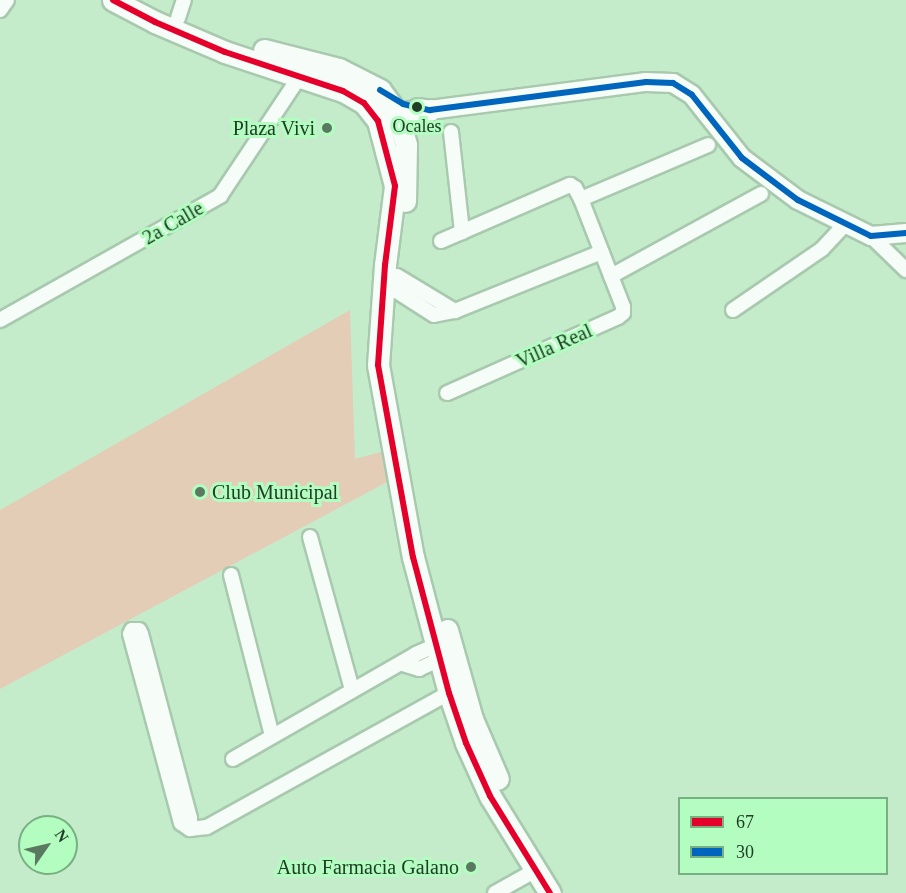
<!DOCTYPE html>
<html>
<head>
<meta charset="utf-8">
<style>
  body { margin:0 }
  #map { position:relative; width:906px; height:893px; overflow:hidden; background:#c4eccb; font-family:Georgia,serif }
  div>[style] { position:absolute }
  .green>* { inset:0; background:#e3cdb7 }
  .roads { filter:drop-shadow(2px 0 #a8c9ae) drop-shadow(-2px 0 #a8c9ae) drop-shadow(0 2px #a8c9ae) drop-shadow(0 -2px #a8c9ae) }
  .street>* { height:14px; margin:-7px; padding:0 7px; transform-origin:7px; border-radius:7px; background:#f6fcf7 }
  .secondary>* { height:18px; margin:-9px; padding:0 9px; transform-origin:9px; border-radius:9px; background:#f6fcf7 }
  .primary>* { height:21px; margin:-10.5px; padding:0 10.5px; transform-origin:10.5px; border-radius:10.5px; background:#f6fcf7 }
  .bus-1>* { height:6px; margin:-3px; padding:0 3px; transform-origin:3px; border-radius:3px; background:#e4002b }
  .bus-2>* { height:6px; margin:-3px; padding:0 3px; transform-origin:3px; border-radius:3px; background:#0065bd }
  .dots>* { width:16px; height:16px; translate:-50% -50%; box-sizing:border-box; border:3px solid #b3fdc0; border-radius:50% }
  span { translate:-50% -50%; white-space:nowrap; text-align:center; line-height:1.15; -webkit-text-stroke:6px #b3fdc0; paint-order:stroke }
  .bus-label { font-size:18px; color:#203d26 }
  .poi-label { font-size:20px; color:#203d26 }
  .right { translate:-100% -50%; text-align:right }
  .left { translate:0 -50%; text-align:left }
  .street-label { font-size:20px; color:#203d26 }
  .legend { position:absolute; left:678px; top:797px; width:210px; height:78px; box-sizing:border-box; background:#b3fdc0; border:2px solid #78b082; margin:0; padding:8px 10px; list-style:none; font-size:18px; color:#203d26 }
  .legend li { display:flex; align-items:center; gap:12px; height:30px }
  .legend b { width:30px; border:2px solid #78b082 }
  .north { position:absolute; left:18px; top:815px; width:60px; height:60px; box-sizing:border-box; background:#b3fdc0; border:2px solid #78b082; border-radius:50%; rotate:56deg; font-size:16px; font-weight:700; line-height:24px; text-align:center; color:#203d26 }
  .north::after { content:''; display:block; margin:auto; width:21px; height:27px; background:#597a60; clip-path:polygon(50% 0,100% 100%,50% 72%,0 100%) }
</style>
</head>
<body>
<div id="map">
  <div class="green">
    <i style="clip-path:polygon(350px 310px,355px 459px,388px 450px,389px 481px,0 689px,0 510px)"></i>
  </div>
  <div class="roads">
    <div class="street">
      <i style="left:0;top:10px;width:12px;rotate:-55deg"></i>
      <i style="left:178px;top:18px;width:19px;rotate:-72deg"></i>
      <i style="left:451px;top:132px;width:101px;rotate:83.7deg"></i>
      <i style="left:581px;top:199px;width:138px;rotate:-23deg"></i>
      <i style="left:871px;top:236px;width:49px;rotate:44.2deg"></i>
      <i style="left:441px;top:241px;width:141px;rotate:-23.5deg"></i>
      <i style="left:570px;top:185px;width:6px;rotate:31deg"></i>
      <i style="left:575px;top:188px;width:13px;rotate:61deg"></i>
      <i style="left:581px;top:199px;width:116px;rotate:68.7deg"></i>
      <i style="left:623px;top:307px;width:6px;rotate:90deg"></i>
      <i style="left:623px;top:313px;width:6px;rotate:141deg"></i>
      <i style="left:618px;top:317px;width:187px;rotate:156deg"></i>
      <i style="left:397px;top:276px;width:68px;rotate:31.1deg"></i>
      <i style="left:611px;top:276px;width:171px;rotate:-28.7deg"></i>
      <i style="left:395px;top:290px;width:46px;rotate:32.7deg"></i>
      <i style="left:434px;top:315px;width:21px;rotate:-11deg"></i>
      <i style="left:455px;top:311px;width:158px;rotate:-21.9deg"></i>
      <i style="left:733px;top:310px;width:108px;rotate:-34.4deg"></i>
      <i style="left:822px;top:249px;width:33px;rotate:-47deg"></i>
      <i style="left:0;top:320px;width:253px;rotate:-29.4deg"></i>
      <i style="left:220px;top:196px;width:144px;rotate:-56.3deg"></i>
      <i style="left:310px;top:537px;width:159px;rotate:74.6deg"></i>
      <i style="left:231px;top:575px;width:166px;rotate:75.7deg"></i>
      <i style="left:403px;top:664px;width:17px;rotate:17deg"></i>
      <i style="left:419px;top:669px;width:23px;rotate:-25deg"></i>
      <i style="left:233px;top:759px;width:211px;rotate:-29.8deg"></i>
      <i style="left:416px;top:654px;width:22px;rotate:-24deg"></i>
      <i style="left:190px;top:829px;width:11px;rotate:-90deg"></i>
      <i style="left:190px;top:818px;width:190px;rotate:-104.9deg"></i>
      <i style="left:141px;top:634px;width:4px;rotate:-117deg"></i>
      <i style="left:139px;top:630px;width:7px;rotate:180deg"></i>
      <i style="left:132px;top:630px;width:4px;rotate:117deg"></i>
      <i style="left:130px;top:634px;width:196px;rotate:74.9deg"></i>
      <i style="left:181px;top:823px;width:11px;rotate:34deg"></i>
      <i style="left:190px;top:829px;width:17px;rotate:-7deg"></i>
      <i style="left:207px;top:827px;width:277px;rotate:-29deg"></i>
      <i style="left:495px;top:893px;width:47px;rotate:-29.3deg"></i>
    </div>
    <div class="secondary">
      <i style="left:418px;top:108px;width:12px;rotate:9deg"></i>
      <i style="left:430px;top:110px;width:218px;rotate:-7.4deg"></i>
      <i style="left:646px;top:82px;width:27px;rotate:2deg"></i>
      <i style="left:673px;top:83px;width:22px;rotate:32deg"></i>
      <i style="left:692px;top:95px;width:80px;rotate:51.6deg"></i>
      <i style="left:742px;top:158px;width:70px;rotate:36.9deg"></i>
      <i style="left:798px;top:200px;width:81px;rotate:26.3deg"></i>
      <i style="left:871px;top:236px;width:35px;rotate:-5deg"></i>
    </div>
    <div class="primary">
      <i style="left:113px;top:0;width:47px;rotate:27.6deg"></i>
      <i style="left:155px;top:22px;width:76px;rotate:23.2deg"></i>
      <i style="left:225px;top:52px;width:124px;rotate:18.3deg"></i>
      <i style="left:343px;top:91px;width:24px;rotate:30deg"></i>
      <i style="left:364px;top:103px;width:23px;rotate:52deg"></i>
      <i style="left:378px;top:121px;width:67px;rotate:75.3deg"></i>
      <i style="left:395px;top:186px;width:80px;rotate:97.2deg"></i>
      <i style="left:385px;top:265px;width:100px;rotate:94deg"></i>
      <i style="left:378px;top:365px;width:195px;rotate:79.7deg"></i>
      <i style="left:413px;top:557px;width:141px;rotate:75.2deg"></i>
      <i style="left:449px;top:693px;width:53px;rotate:71.2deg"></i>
      <i style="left:466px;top:743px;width:58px;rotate:65.6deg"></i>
      <i style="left:490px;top:796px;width:114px;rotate:58.3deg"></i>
      <i style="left:264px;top:50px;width:77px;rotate:14.2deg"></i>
      <i style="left:339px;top:69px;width:46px;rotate:27.1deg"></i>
      <i style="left:380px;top:90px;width:29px;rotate:54deg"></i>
      <i style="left:397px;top:113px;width:33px;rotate:74deg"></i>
      <i style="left:406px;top:145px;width:56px;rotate:91deg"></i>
      <i style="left:384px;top:109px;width:14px;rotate:17deg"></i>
      <i style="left:397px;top:113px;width:33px;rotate:-5deg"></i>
      <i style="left:447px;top:630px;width:92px;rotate:74.3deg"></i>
      <i style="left:472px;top:719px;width:65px;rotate:66.6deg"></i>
    </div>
  </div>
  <div class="bus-1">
    <i style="left:113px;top:0;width:47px;rotate:27.6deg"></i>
    <i style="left:155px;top:22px;width:76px;rotate:23.2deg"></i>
    <i style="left:225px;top:52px;width:124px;rotate:18.3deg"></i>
    <i style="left:343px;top:91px;width:24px;rotate:30deg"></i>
    <i style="left:364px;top:103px;width:23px;rotate:52deg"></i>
    <i style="left:378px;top:121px;width:67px;rotate:75.3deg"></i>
    <i style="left:395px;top:186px;width:80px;rotate:97.2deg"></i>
    <i style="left:385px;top:265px;width:100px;rotate:94deg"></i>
    <i style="left:378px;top:365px;width:195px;rotate:79.7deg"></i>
    <i style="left:413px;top:557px;width:141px;rotate:75.2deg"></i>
    <i style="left:449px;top:693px;width:53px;rotate:71.2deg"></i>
    <i style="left:466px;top:743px;width:58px;rotate:65.6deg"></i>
    <i style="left:490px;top:796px;width:114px;rotate:58.3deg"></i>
  </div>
  <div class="bus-2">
    <i style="left:380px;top:90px;width:27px;rotate:31deg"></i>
    <i style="left:403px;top:104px;width:28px;rotate:13deg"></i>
    <i style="left:430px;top:110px;width:218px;rotate:-7.4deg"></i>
    <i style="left:646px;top:82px;width:27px;rotate:2deg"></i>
    <i style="left:673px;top:83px;width:22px;rotate:32deg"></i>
    <i style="left:692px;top:95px;width:80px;rotate:51.6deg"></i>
    <i style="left:742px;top:158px;width:70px;rotate:36.9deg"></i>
    <i style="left:798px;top:200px;width:81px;rotate:26.3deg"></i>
    <i style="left:871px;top:236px;width:35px;rotate:-5deg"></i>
  </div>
  <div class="dots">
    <i style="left:417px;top:107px;background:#203d26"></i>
    <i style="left:327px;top:128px;background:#597a60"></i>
    <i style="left:200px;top:492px;background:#597a60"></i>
    <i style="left:471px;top:867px;background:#597a60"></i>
  </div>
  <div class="bus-label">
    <span style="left:417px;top:126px">Ocales</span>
  </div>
  <div class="poi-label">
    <span class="right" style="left:315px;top:128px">Plaza Vivi</span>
    <span class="left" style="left:212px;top:492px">Club Municipal</span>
    <span class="right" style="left:459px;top:867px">Auto Farmacia Galano</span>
  </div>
  <div class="street-label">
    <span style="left:173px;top:223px;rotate:-30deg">2a Calle</span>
    <span style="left:554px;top:346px;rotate:-24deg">Villa Real</span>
  </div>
  <ul class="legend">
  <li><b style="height:8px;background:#e4002b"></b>67</li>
  <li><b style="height:8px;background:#0065bd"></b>30</li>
  </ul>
  <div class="north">N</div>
</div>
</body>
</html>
